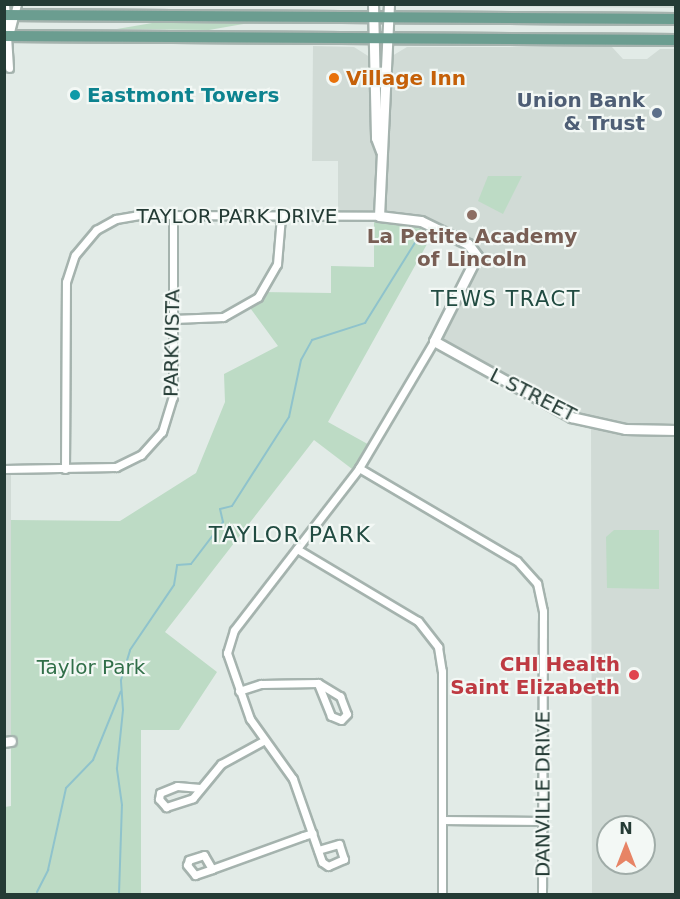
<!DOCTYPE html>
<html>
<head>
<meta charset="utf-8">
<style>
  body { margin:0 }
  #map { position:relative; width:680px; height:899px; overflow:hidden; background:#e2ebe7; font-family:"DejaVu Sans",sans-serif }
  div>[style] { position:absolute }
  .built>* { inset:0; background:#d1dbd6; transform-origin:0 0 }
  .green>* { inset:0; background:#bddbc5 }
  .stream>* { height:2px; margin:-1px; padding:0 1px; transform-origin:1px; border-radius:1px; background:#8fc3cc }
  .roads { filter:drop-shadow(2px 0 #a5b3ae) drop-shadow(-2px 0 #a5b3ae) drop-shadow(0 2px #a5b3ae) drop-shadow(0 -2px #a5b3ae) }
  .street>* { height:7px; margin:-3.5px; padding:0 3.5px; transform-origin:3.5px; border-radius:3.5px; background:#fff }
  .secondary>* { height:9px; margin:-4.5px; padding:0 4.5px; transform-origin:4.5px; border-radius:4.5px; background:#fff }
  .primary>* { height:10px; margin:-5px; padding:0 5px; transform-origin:5px; border-radius:5px; background:#6b9d90 }
  .dots>* { width:16px; height:16px; translate:-50% -50%; box-sizing:border-box; border:3px solid #f3f8f5; border-radius:50% }
  span { translate:-50% -50%; white-space:nowrap; text-align:center; line-height:1.15; -webkit-text-stroke:4.5px #f3f8f5; paint-order:stroke }
  .food-label { font-size:20px; color:#c56008; font-weight:700 }
  .left { translate:0 -50%; text-align:left }
  .culture-label { font-size:20px; color:#0d838f; font-weight:700 }
  .service-label { font-size:20px; color:#4e5e75; font-weight:700 }
  .right { translate:-100% -50%; text-align:right }
  .street-label { font-size:20px; color:#243b35 }
  .education-label { font-size:20px; color:#785e54; font-weight:700 }
  .health-label { font-size:20px; color:#be3a42; font-weight:700 }
  .park-label { font-size:20px; color:#316f49 }
  .neighbourhood-label { font-size:21px; color:#214b41; letter-spacing:1.5px }
  .quarter-label { font-size:22px; color:#214b41; letter-spacing:1.5px }
  .frame { position:absolute; inset:0; border:6px solid #243b35; pointer-events:none }
  .north { position:absolute; left:596px; top:815px; width:60px; height:60px; box-sizing:border-box; background:#f3f8f5; border:2px solid #a0aca8; border-radius:50%; rotate:0deg; font-size:16px; font-weight:700; line-height:24px; text-align:center; color:#243b35 }
  .north::after { content:''; display:block; margin:auto; width:21px; height:27px; background:#e78465; clip-path:polygon(50% 0,100% 100%,50% 72%,0 100%) }
</style>
</head>
<body>
<div id="map">
  <div class="built">
    <i style="clip-path:polygon(675px 4px,675px 8px,397px 5px,397px 4px)"></i>
    <i style="clip-path:polygon(evenodd,313px 46px,354px 47px,376px 61px,376px 138px,387px 59px,407px 47px,612px 47px,623px 59px,647px 59px,660px 49px,675px 49px,675px 894px,592px 894px,591px 423px,434px 341px,476px 253px,421px 221px,338px 216px,338px 161px,312px 161px,313px 46px,608px 827px,644px 827px,644px 863px,608px 863px,608px 827px)"></i>
    <i style="left:5px;top:469px;width:6px;height:273px"></i>
  </div>
  <div class="green">
    <i style="clip-path:polygon(158px 22px,249px 23px,209px 30px,117px 29px)"></i>
    <i style="clip-path:polygon(488px 176px,522px 176px,503px 214px,478px 201px)"></i>
    <i style="clip-path:polygon(374px 216px,436px 228px,328px 422px,373px 447px,356px 472px,314px 440px,165px 632px,217px 672px,179px 730px,141px 730px,141px 894px,5px 894px,5px 807px,11px 806px,11px 520px,120px 521px,196px 473px,225px 402px,224px 374px,278px 346px,248px 305px,262px 292px,331px 293px,331px 266px,374px 267px)"></i>
    <i style="clip-path:polygon(614px 530px,659px 530px,659px 589px,607px 588px,606px 537px)"></i>
  </div>
  <div class="stream">
    <i style="left:37px;top:892px;width:25px;rotate:-63deg"></i>
    <i style="left:48px;top:870px;width:84px;rotate:-77.6deg"></i>
    <i style="left:66px;top:788px;width:39px;rotate:-46deg"></i>
    <i style="left:93px;top:760px;width:74px;rotate:-67.9deg"></i>
    <i style="left:119px;top:894px;width:89px;rotate:-88.1deg"></i>
    <i style="left:122px;top:805px;width:37px;rotate:-98deg"></i>
    <i style="left:117px;top:768px;width:58px;rotate:-84.1deg"></i>
    <i style="left:123px;top:710px;width:30px;rotate:-94deg"></i>
    <i style="left:121px;top:680px;width:31px;rotate:-73deg"></i>
    <i style="left:130px;top:650px;width:78px;rotate:-55.9deg"></i>
    <i style="left:174px;top:585px;width:20px;rotate:-81deg"></i>
    <i style="left:177px;top:565px;width:14px;rotate:-4deg"></i>
    <i style="left:191px;top:564px;width:53px;rotate:-52.7deg"></i>
    <i style="left:223px;top:522px;width:13px;rotate:-103deg"></i>
    <i style="left:220px;top:509px;width:12px;rotate:-14deg"></i>
    <i style="left:232px;top:506px;width:106px;rotate:-57.4deg"></i>
    <i style="left:289px;top:417px;width:58px;rotate:-78.1deg"></i>
    <i style="left:301px;top:360px;width:23px;rotate:-61deg"></i>
    <i style="left:312px;top:340px;width:56px;rotate:-17.8deg"></i>
    <i style="left:365px;top:323px;width:106px;rotate:-58.1deg"></i>
  </div>
  <div class="roads">
    <div class="street">
      <i style="left:5px;top:4px;width:64px;rotate:86.4deg"></i>
      <i style="left:9px;top:36px;width:33px;rotate:-76deg"></i>
      <i style="left:173px;top:319px;width:50px;rotate:-2.3deg"></i>
      <i style="left:223px;top:317px;width:40px;rotate:-29.7deg"></i>
      <i style="left:258px;top:297px;width:38px;rotate:-60deg"></i>
      <i style="left:277px;top:264px;width:48px;rotate:-85.2deg"></i>
      <i style="left:359px;top:468px;width:183px;rotate:30.5deg"></i>
      <i style="left:517px;top:561px;width:30px;rotate:48deg"></i>
      <i style="left:537px;top:583px;width:29px;rotate:78deg"></i>
      <i style="left:543px;top:611px;width:283px;rotate:90.2deg"></i>
      <i style="left:4px;top:469px;width:112px;rotate:-1deg"></i>
      <i style="left:116px;top:467px;width:28px;rotate:-26deg"></i>
      <i style="left:141px;top:455px;width:31px;rotate:-48deg"></i>
      <i style="left:162px;top:432px;width:37px;rotate:-73deg"></i>
      <i style="left:173px;top:397px;width:182px;rotate:-90deg"></i>
      <i style="left:65px;top:469px;width:187px;rotate:-89.7deg"></i>
      <i style="left:66px;top:282px;width:28px;rotate:-72deg"></i>
      <i style="left:75px;top:255px;width:33px;rotate:-50deg"></i>
      <i style="left:96px;top:230px;width:23px;rotate:-29deg"></i>
      <i style="left:116px;top:219px;width:22px;rotate:-10deg"></i>
      <i style="left:138px;top:215px;width:241px;rotate:0.2deg"></i>
      <i style="left:297px;top:549px;width:141px;rotate:30.8deg"></i>
      <i style="left:418px;top:621px;width:33px;rotate:52deg"></i>
      <i style="left:438px;top:647px;width:24px;rotate:81deg"></i>
      <i style="left:442px;top:671px;width:223px;rotate:90deg"></i>
      <i style="left:239px;top:691px;width:23px;rotate:-18deg"></i>
      <i style="left:261px;top:684px;width:57px;rotate:-1deg"></i>
      <i style="left:318px;top:683px;width:26px;rotate:31deg"></i>
      <i style="left:340px;top:696px;width:19px;rotate:69deg"></i>
      <i style="left:347px;top:714px;width:8px;rotate:135deg"></i>
      <i style="left:341px;top:720px;width:11px;rotate:-158deg"></i>
      <i style="left:331px;top:716px;width:35px;rotate:-112deg"></i>
      <i style="left:200px;top:788px;width:23px;rotate:-175deg"></i>
      <i style="left:177px;top:786px;width:18px;rotate:158deg"></i>
      <i style="left:160px;top:793px;width:6px;rotate:99deg"></i>
      <i style="left:159px;top:799px;width:11px;rotate:49deg"></i>
      <i style="left:166px;top:807px;width:28px;rotate:-18deg"></i>
      <i style="left:193px;top:798px;width:44px;rotate:-50.5deg"></i>
      <i style="left:221px;top:764px;width:48px;rotate:-28.7deg"></i>
      <i style="left:442px;top:820px;width:101px;rotate:0.6deg"></i>
      <i style="left:318px;top:850px;width:22px;rotate:-16deg"></i>
      <i style="left:339px;top:844px;width:16px;rotate:72deg"></i>
      <i style="left:344px;top:859px;width:17px;rotate:156deg"></i>
      <i style="left:328px;top:866px;width:7px;rotate:-146deg"></i>
      <i style="left:322px;top:862px;width:88px;rotate:-109.3deg"></i>
      <i style="left:293px;top:779px;width:74px;rotate:-125.6deg"></i>
      <i style="left:250px;top:719px;width:70px;rotate:-109.2deg"></i>
      <i style="left:227px;top:653px;width:24px;rotate:-73deg"></i>
      <i style="left:234px;top:630px;width:205px;rotate:-52.3deg"></i>
      <i style="left:359px;top:468px;width:147px;rotate:-59.4deg"></i>
      <i style="left:212px;top:869px;width:16px;rotate:-120deg"></i>
      <i style="left:204px;top:855px;width:16px;rotate:162deg"></i>
      <i style="left:189px;top:860px;width:5px;rotate:112deg"></i>
      <i style="left:187px;top:865px;width:13px;rotate:51deg"></i>
      <i style="left:195px;top:875px;width:18px;rotate:-19deg"></i>
      <i style="left:212px;top:869px;width:97px;rotate:-19.9deg"></i>
      <i style="left:303px;top:836px;width:10px;rotate:-17deg"></i>
    </div>
    <div class="secondary">
      <i style="left:373px;top:4px;width:134px;rotate:88.7deg"></i>
      <i style="left:376px;top:138px;width:14px;rotate:69deg"></i>
      <i style="left:389px;top:4px;width:212px;rotate:92.7deg"></i>
      <i style="left:379px;top:216px;width:42px;rotate:6.8deg"></i>
      <i style="left:421px;top:221px;width:52px;rotate:26.1deg"></i>
      <i style="left:468px;top:244px;width:15px;rotate:53deg"></i>
      <i style="left:477px;top:256px;width:95px;rotate:116.8deg"></i>
      <i style="left:434px;top:341px;width:157px;rotate:29deg"></i>
      <i style="left:571px;top:417px;width:55px;rotate:12.5deg"></i>
      <i style="left:625px;top:429px;width:51px;rotate:1.1deg"></i>
      <i style="left:4px;top:742px;width:7px;rotate:-8deg"></i>
    </div>
    <div class="primary">
      <i style="left:4px;top:15px;width:672px;rotate:0.34deg"></i>
      <i style="left:4px;top:36px;width:672px;rotate:0.34deg"></i>
    </div>
  </div>
  <div class="dots">
    <i style="left:334px;top:78px;background:#e8710a"></i>
    <i style="left:75px;top:95px;background:#0f9aa8"></i>
    <i style="left:657px;top:113px;background:#5c6f8a"></i>
    <i style="left:472px;top:215px;background:#8d6e63"></i>
    <i style="left:634px;top:675px;background:#e0444e"></i>
  </div>
  <div class="food-label">
    <span class="left" style="left:346px;top:78px">Village Inn</span>
  </div>
  <div class="culture-label">
    <span class="left" style="left:87px;top:95px">Eastmont Towers</span>
  </div>
  <div class="service-label">
    <span class="right" style="left:645px;top:112px">Union Bank<br>&amp; Trust</span>
  </div>
  <div class="street-label">
    <span style="left:237px;top:216px">TAYLOR PARK DRIVE</span>
    <span style="left:172px;top:343px;rotate:-89deg">PARKVISTA</span>
    <span style="left:533px;top:395px;rotate:27deg">L STREET</span>
    <span style="left:543px;top:794px;rotate:-90deg">DANVILLE DRIVE</span>
  </div>
  <div class="education-label">
    <span style="left:472px;top:248px">La Petite Academy<br>of Lincoln</span>
  </div>
  <div class="health-label">
    <span class="right" style="left:620px;top:676px">CHI Health<br>Saint Elizabeth</span>
  </div>
  <div class="park-label">
    <span style="left:91px;top:667px">Taylor Park</span>
  </div>
  <div class="neighbourhood-label">
    <span style="left:506px;top:299px">TEWS TRACT</span>
  </div>
  <div class="quarter-label">
    <span style="left:290px;top:535px">TAYLOR PARK</span>
  </div>
  <div class="frame"></div>
  <div class="north">N</div>
</div>
</body>
</html>
